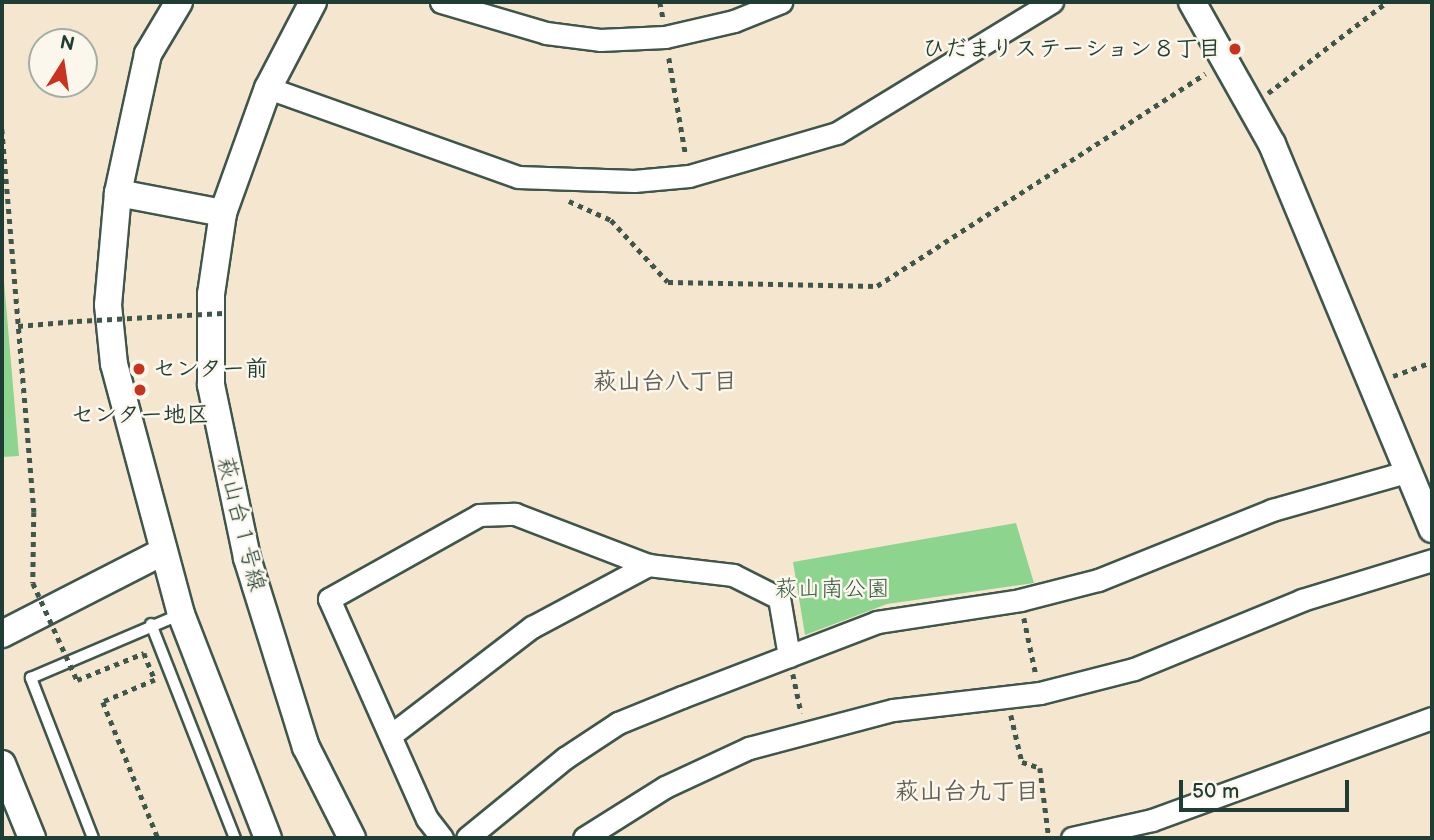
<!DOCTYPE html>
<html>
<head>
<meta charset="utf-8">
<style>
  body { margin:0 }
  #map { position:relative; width:1434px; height:840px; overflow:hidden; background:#f5e7cf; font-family:"Balsamiq Sans","Klee One",sans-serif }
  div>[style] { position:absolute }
  .green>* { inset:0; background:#8dd48e }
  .path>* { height:4.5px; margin-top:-2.25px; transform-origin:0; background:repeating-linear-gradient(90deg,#3f564b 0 5px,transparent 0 10px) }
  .roads { filter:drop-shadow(2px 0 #3f564b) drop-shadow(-2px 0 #3f564b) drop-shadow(0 2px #3f564b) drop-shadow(0 -2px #3f564b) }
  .service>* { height:10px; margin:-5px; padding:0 5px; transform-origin:5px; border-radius:5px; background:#fff }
  .minor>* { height:21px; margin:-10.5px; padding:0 10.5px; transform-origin:10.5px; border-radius:10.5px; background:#fff }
  .tertiary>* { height:26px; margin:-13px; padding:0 13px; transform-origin:13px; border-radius:13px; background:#fff }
  .path-bridge>* { height:4.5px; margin-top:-2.25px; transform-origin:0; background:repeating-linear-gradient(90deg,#3f564b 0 5px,transparent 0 10px) }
  .dots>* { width:19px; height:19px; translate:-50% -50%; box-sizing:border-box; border:4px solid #fbf7ec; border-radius:50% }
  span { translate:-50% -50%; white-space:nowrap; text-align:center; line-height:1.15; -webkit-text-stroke:5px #fbf7ec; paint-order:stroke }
  .poi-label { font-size:23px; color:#1f3d34; font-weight:700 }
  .right { translate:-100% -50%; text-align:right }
  .left { translate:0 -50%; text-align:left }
  .street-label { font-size:23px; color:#1f3d34 }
  .park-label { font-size:23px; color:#355b46 }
  .neighbourhood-label { font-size:24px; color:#615e56; font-weight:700 }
  .frame { position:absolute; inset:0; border:4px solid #1f3d34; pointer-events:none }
  .north { position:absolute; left:28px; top:28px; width:70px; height:70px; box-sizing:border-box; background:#fbf7ec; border:2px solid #a3ada2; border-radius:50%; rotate:12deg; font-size:19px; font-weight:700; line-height:28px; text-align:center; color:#1f3d34 }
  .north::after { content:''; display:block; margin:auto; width:24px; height:32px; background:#c8321e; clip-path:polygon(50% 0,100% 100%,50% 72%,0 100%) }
  .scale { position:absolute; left:1179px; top:780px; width:170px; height:32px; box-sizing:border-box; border:4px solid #1f3d34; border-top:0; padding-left:9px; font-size:21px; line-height:24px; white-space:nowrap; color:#1f3d34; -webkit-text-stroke:5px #fbf7ec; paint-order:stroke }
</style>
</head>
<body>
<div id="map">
  <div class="green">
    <i style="clip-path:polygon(2px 258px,19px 456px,2px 457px)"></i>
    <i style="clip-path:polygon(1016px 523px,1034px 583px,887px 604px,805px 635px,793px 562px)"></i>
  </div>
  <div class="path">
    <i style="left:660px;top:2px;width:16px;rotate:79deg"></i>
    <i style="left:669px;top:58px;width:99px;rotate:80.2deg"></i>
    <i style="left:1268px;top:93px;width:150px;rotate:-37.4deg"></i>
    <i style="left:2px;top:129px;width:384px;rotate:85.2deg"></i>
    <i style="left:569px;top:201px;width:46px;rotate:24.3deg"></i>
    <i style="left:611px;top:220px;width:84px;rotate:47.4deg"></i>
    <i style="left:668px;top:282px;width:209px;rotate:1.1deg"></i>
    <i style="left:877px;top:286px;width:391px;rotate:-32.9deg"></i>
    <i style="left:18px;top:326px;width:59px;rotate:-4.8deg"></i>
    <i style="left:1393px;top:376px;width:41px;rotate:-19.7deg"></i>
    <i style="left:1024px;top:618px;width:58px;rotate:78.1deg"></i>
    <i style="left:793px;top:674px;width:40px;rotate:78deg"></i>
    <i style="left:155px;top:680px;width:56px;rotate:157.1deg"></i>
    <i style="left:103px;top:702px;width:147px;rotate:68deg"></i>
    <i style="left:1011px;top:715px;width:48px;rotate:76.8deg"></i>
    <i style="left:1022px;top:762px;width:19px;rotate:18deg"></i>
    <i style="left:1040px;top:768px;width:71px;rotate:82.7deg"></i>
  </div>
  <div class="roads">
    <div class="service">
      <i style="left:151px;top:624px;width:230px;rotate:68.6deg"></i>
      <i style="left:93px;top:838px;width:172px;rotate:-111.2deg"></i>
      <i style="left:31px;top:678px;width:161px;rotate:-23.1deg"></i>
    </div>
    <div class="minor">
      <i style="left:441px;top:2px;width:109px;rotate:16.4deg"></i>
      <i style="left:546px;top:33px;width:54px;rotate:7.4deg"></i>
      <i style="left:600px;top:40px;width:65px;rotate:-2.6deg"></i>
      <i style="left:665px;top:37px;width:71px;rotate:-13.1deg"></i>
      <i style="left:734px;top:21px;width:51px;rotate:-22deg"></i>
      <i style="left:268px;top:88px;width:265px;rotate:19.6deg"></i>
      <i style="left:518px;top:177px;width:116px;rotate:2deg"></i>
      <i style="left:634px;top:181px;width:55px;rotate:-5.2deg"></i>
      <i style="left:689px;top:176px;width:154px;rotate:-16.2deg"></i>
      <i style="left:837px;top:133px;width:252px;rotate:-31.4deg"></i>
      <i style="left:391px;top:735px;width:178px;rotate:-37.5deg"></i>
      <i style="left:532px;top:627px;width:132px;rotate:-28.1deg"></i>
      <i style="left:442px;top:838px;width:24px;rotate:-128deg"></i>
      <i style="left:427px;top:819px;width:241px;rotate:-114deg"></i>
      <i style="left:329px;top:599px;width:172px;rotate:-29.2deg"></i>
      <i style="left:479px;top:515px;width:36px;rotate:-2deg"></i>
      <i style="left:515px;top:514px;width:142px;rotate:21deg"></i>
      <i style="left:648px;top:565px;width:86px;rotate:6.7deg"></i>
      <i style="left:733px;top:575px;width:51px;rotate:26.6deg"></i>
      <i style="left:779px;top:598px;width:59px;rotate:80.2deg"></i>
      <i style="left:467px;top:838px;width:127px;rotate:-39.2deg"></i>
      <i style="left:565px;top:758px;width:64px;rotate:-33.4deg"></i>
      <i style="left:618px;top:723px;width:69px;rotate:-22.1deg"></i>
      <i style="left:682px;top:697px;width:209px;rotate:-21deg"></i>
      <i style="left:877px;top:622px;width:145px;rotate:-8.7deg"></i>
      <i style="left:1020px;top:600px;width:81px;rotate:-14.4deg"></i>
      <i style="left:1098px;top:580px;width:188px;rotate:-21.9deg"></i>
      <i style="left:1272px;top:510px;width:143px;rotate:-15.8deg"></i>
      <i style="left:584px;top:838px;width:96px;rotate:-32.2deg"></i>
      <i style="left:665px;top:787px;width:93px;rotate:-24.9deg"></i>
      <i style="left:749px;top:748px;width:149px;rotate:-14.8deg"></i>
      <i style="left:893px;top:710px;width:148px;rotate:-6.6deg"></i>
      <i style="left:1040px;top:693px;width:97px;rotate:-14.3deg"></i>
      <i style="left:1134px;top:669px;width:182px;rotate:-22.3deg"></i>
      <i style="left:1302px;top:600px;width:136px;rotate:-17.1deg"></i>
      <i style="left:1072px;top:838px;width:82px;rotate:-12.7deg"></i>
      <i style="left:1152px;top:820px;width:298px;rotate:-20deg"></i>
    </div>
    <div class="tertiary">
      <i style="left:179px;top:2px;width:61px;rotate:120.8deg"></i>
      <i style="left:148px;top:54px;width:142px;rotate:102.2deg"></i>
      <i style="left:118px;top:193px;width:112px;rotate:95.1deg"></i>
      <i style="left:108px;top:305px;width:59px;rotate:84.2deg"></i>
      <i style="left:114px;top:364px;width:259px;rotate:75deg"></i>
      <i style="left:181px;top:614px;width:240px;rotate:68.8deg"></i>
      <i style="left:313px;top:2px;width:97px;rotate:117.6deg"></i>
      <i style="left:268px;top:88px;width:133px;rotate:109.8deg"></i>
      <i style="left:223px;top:213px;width:82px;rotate:98.4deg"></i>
      <i style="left:211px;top:294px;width:91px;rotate:90deg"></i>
      <i style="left:211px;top:385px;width:177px;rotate:78.2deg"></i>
      <i style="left:247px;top:558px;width:198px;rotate:72.7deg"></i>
      <i style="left:306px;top:747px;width:102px;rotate:63.2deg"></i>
      <i style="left:1192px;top:2px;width:163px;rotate:60.6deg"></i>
      <i style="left:1272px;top:144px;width:417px;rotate:67.4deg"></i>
      <i style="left:118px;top:193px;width:107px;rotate:10.8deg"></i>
      <i style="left:2px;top:634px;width:180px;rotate:-27.1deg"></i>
      <i style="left:2px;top:764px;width:80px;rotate:67.9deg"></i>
    </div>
  </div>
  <div class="path-bridge">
    <i style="left:77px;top:321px;width:146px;rotate:-3.1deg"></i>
    <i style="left:34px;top:512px;width:71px;rotate:90.8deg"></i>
    <i style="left:33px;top:583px;width:107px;rotate:65.6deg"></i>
    <i style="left:77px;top:680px;width:72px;rotate:-21.9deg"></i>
    <i style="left:144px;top:653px;width:29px;rotate:68deg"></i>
  </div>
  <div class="dots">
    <i style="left:1235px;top:49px;background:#c8321e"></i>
    <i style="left:139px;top:369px;background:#c8321e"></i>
    <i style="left:140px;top:390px;background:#c8321e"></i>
  </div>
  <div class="poi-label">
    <span class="right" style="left:1221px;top:49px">ひだまりステーション８丁目</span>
    <span class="left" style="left:153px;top:369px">センター前</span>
    <span style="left:140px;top:415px">センター地区</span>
  </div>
  <div class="street-label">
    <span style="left:241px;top:524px;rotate:76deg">萩山台１号線</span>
  </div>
  <div class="park-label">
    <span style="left:832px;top:589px">萩山南公園</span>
  </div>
  <div class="neighbourhood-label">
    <span style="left:665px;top:382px">萩山台八丁目</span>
    <span style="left:967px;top:792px">萩山台九丁目</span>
  </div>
  <div class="frame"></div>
  <div class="north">N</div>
  <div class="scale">50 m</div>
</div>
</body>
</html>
